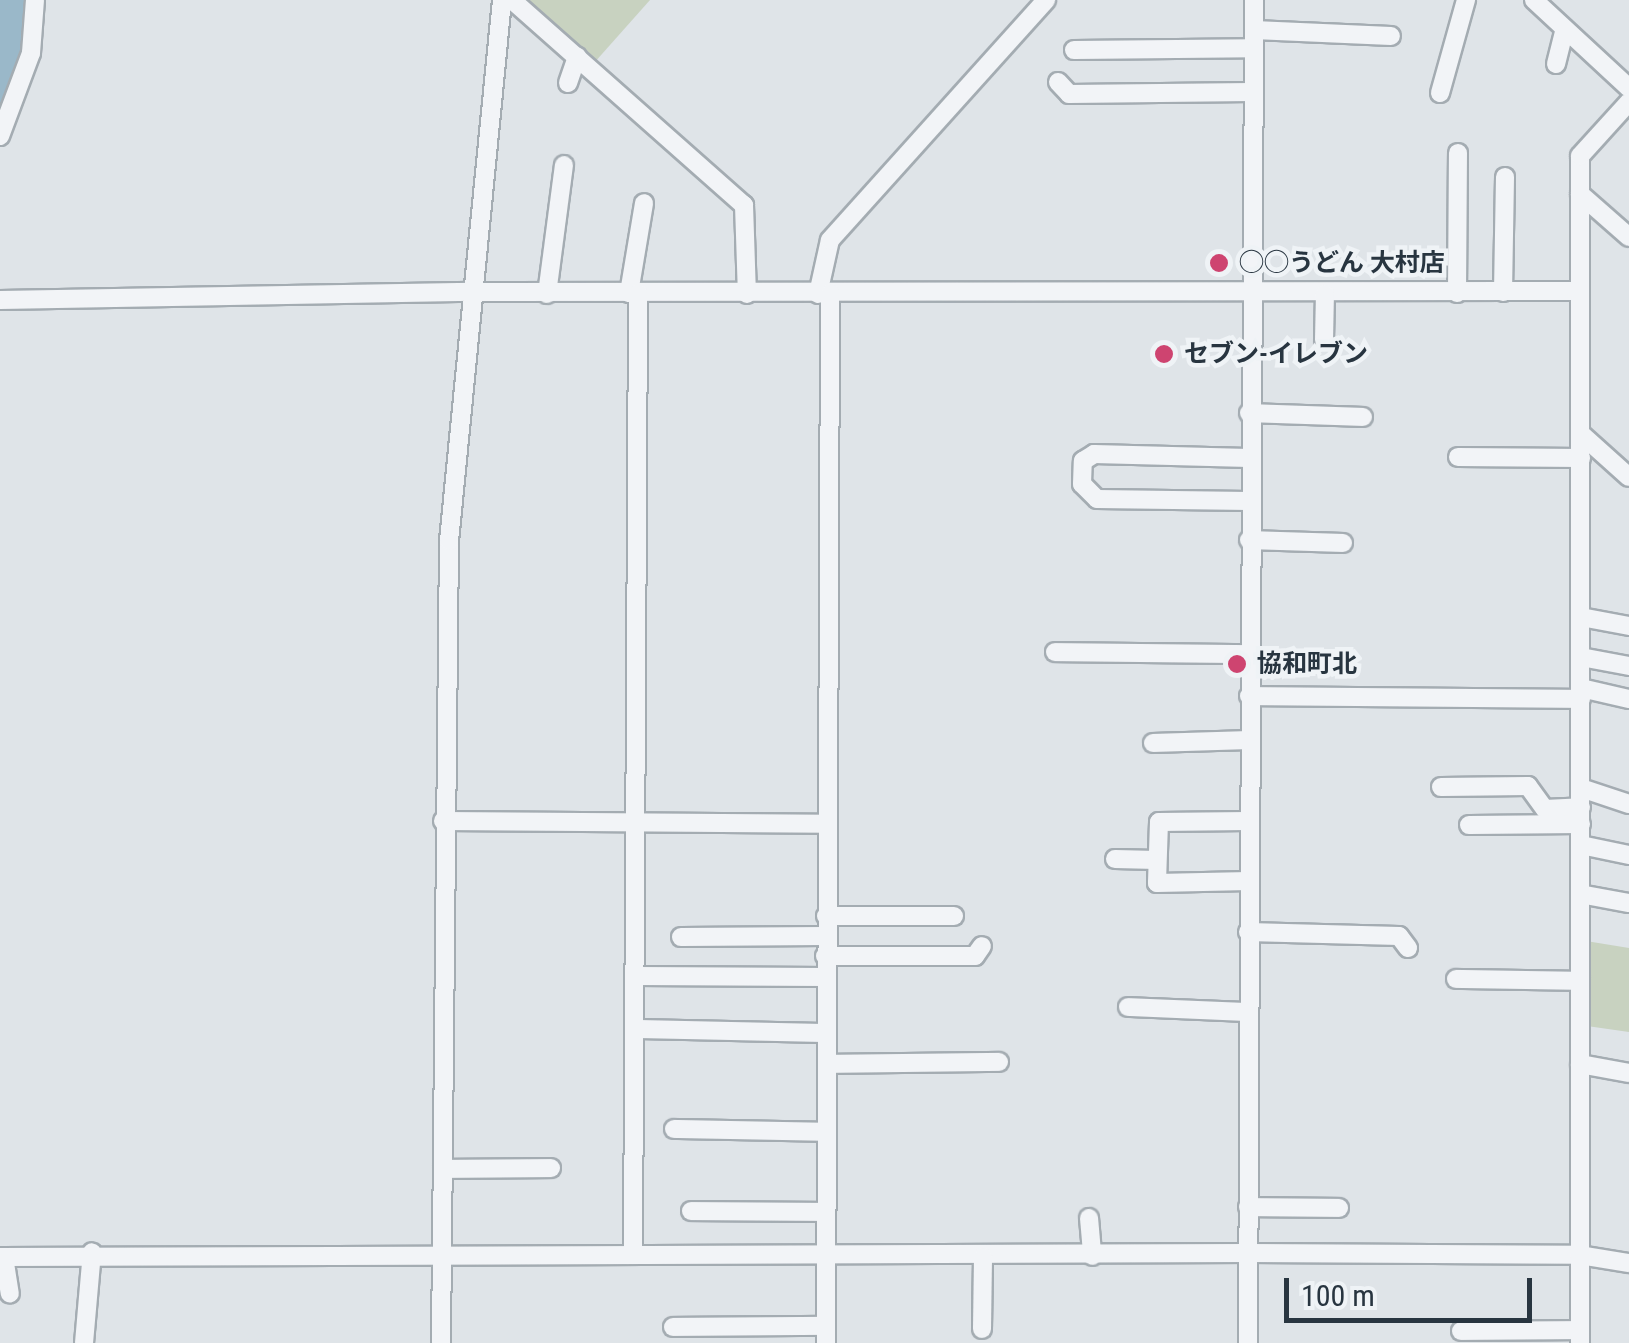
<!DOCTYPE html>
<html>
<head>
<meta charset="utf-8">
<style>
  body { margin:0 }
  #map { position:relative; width:1629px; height:1343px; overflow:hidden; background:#dfe4e8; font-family:"Roboto Condensed","Noto Sans JP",sans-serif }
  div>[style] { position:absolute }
  .green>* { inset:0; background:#c8d2c0 }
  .water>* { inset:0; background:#9ab8c9 }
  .roads { filter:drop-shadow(2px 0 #a4acb2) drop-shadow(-2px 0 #a4acb2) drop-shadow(0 2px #a4acb2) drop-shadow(0 -2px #a4acb2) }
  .minor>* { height:18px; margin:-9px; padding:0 9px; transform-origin:9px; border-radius:9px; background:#f2f4f7 }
  .dots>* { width:28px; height:28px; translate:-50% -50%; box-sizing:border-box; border:5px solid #eff3f6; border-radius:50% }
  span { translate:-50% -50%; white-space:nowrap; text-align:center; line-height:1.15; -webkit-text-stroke:9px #eff3f6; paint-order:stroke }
  .poi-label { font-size:25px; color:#283540; font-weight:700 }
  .left { translate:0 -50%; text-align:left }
  .scale { position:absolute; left:1284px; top:1278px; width:248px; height:45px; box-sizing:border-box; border:5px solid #283540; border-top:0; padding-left:12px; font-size:30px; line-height:35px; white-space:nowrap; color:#283540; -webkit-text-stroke:8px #eff3f6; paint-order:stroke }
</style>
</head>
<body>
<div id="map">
  <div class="green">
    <i style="clip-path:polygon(529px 0,650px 0,594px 63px,529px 8px)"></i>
    <i style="clip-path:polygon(1586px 941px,1629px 948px,1629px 1032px,1587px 1026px)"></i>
  </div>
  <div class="water">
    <i style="clip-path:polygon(0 0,28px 0,25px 42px,0 110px)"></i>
  </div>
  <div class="roads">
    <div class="minor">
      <i style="left:512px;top:0;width:310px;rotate:41.5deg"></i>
      <i style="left:744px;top:205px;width:89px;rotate:88.1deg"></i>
      <i style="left:1534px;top:0;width:129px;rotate:42.8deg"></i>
      <i style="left:1254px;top:30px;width:137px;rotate:2.5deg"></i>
      <i style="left:1074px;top:50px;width:179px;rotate:-0.6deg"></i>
      <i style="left:1556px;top:64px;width:36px;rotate:-76deg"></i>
      <i style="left:1058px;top:82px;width:16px;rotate:47deg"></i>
      <i style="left:1069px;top:94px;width:183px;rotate:-0.6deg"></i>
      <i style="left:568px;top:83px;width:28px;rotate:-71deg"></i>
      <i style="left:1440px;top:93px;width:97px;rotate:-74.4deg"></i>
      <i style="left:0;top:136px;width:89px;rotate:-69.5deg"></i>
      <i style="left:31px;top:53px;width:53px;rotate:-85.7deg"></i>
      <i style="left:1580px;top:194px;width:65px;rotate:41.3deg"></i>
      <i style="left:1503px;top:292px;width:115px;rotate:-89deg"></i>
      <i style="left:629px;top:293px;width:91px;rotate:-80.5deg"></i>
      <i style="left:1457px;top:293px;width:140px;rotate:-89.6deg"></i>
      <i style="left:547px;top:294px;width:130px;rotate:-82.5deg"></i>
      <i style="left:818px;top:294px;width:55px;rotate:-77.5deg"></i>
      <i style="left:830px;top:240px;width:323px;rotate:-48deg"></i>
      <i style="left:0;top:300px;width:473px;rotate:-1deg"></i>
      <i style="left:473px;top:292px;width:1107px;rotate:-0.05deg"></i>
      <i style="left:1324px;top:340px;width:46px;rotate:-88.8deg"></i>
      <i style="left:1249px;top:413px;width:114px;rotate:2deg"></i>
      <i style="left:1581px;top:434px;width:64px;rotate:41.9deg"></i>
      <i style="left:1458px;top:457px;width:123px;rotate:0.5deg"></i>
      <i style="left:1249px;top:501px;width:152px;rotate:-179.2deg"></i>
      <i style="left:1097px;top:499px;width:21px;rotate:-135deg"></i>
      <i style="left:1082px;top:484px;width:23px;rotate:-88deg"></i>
      <i style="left:1083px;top:461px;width:13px;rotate:-32deg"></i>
      <i style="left:1094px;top:454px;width:155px;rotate:1.5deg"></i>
      <i style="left:1249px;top:540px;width:94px;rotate:1.8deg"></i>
      <i style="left:1581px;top:617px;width:49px;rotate:10.6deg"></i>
      <i style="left:1055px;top:652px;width:194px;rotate:0.6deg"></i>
      <i style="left:1581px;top:657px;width:49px;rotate:10.6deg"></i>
      <i style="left:1581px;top:688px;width:49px;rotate:12.9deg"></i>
      <i style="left:1249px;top:696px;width:332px;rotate:0.5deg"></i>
      <i style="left:1153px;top:743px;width:96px;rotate:-1.8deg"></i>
      <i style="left:1441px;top:787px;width:87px;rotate:-0.7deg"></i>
      <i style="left:1528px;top:786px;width:29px;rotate:54deg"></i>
      <i style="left:1545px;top:809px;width:36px;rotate:-3deg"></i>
      <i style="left:1581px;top:788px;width:51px;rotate:18.4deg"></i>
      <i style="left:443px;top:821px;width:383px;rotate:0.4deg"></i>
      <i style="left:1248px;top:821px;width:89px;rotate:179.4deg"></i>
      <i style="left:1159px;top:822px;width:61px;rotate:91.9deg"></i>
      <i style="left:1157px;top:883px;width:92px;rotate:-1.2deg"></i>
      <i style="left:1469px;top:825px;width:112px;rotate:-0.5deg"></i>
      <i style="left:1581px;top:845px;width:49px;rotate:11.8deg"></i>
      <i style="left:1115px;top:859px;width:42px;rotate:1.4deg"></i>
      <i style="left:1580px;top:894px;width:50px;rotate:10.4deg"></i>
      <i style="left:826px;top:916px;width:128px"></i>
      <i style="left:1248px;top:932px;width:151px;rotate:1.5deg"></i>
      <i style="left:1399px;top:936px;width:15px;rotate:53deg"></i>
      <i style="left:681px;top:937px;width:143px;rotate:-0.4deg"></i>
      <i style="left:825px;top:956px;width:150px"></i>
      <i style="left:975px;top:956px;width:12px;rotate:-55deg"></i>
      <i style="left:637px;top:976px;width:188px;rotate:0.3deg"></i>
      <i style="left:1456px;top:979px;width:124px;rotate:0.9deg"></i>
      <i style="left:1128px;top:1007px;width:121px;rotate:2.4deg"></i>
      <i style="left:636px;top:1029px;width:190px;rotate:1.2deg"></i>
      <i style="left:828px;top:1064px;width:171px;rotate:-0.7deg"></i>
      <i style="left:1580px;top:1064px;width:50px;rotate:10.4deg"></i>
      <i style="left:674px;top:1129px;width:152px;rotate:1.1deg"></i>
      <i style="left:443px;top:1169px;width:108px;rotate:-0.5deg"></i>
      <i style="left:1248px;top:1207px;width:91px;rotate:0.6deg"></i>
      <i style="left:691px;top:1211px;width:135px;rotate:0.4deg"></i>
      <i style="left:1089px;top:1218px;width:38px;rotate:85deg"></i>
      <i style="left:633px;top:1255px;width:962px;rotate:-89.7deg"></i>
      <i style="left:0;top:1257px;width:1249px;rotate:-0.18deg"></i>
      <i style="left:1249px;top:1253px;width:331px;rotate:0.3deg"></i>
      <i style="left:1580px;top:1255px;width:50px;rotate:9.3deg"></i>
      <i style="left:4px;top:1257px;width:37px;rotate:81deg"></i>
      <i style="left:673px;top:1327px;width:153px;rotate:-0.4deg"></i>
      <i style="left:982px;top:1329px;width:72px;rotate:-89.2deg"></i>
      <i style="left:1461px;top:1331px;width:119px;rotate:-0.5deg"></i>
      <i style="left:84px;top:1343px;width:91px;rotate:-85deg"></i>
      <i style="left:441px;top:1343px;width:802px;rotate:-89.43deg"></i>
      <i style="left:449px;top:541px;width:544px;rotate:-84.4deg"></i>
      <i style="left:826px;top:1343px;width:1050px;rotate:-89.78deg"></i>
      <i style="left:1248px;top:1343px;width:1343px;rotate:-89.74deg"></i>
      <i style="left:1580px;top:1343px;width:1187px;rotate:-90deg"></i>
      <i style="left:1580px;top:156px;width:73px;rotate:-47.8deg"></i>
    </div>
  </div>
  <div class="dots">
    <i style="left:1219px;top:263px;background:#ce4470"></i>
    <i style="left:1164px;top:354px;background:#ce4470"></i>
    <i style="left:1237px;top:664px;background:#ce4470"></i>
  </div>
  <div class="poi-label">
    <span class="left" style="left:1239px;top:263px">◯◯うどん 大村店</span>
    <span class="left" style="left:1184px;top:354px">セブン-イレブン</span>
    <span class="left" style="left:1257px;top:664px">協和町北</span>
  </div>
  <div class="scale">100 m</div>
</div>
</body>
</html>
